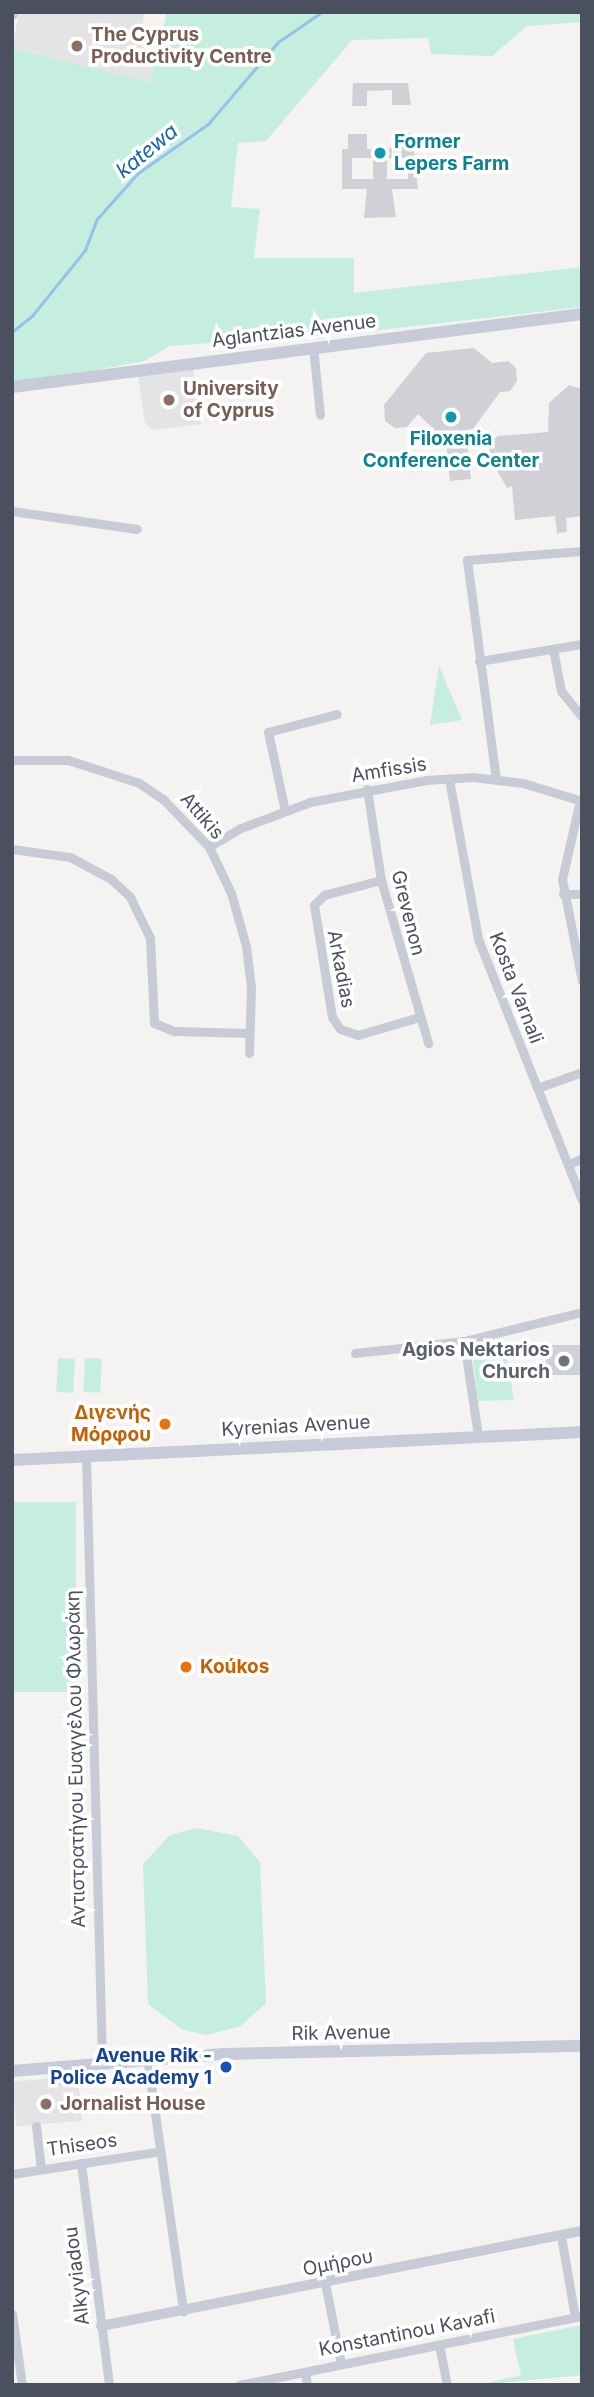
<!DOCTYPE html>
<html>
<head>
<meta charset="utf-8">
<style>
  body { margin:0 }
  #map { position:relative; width:594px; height:2397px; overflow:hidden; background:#f4f3f2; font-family:Inter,sans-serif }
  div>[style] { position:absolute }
  .education>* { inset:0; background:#e5e4e4; transform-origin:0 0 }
  .green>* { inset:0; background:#c5eedf; transform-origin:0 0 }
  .stream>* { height:2.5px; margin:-1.25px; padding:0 1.25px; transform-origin:1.25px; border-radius:1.25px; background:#95c2e8 }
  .building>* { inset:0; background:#d0d1d6; transform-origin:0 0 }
  .minor>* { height:9px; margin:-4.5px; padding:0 4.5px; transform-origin:4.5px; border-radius:4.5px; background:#c7cbd6 }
  .tertiary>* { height:10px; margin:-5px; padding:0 5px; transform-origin:5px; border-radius:5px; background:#c7cbd6 }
  .secondary>* { height:12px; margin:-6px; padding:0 6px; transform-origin:6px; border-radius:6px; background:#c7cbd9 }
  .dots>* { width:19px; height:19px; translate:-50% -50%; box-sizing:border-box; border:4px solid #fff; border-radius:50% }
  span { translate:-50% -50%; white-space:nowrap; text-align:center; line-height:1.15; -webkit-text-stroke:7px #fff; paint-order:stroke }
  .education-label { font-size:19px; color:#785e54; font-weight:700 }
  .left { translate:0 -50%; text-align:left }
  .culture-label { font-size:19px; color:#0d838f; font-weight:700 }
  .street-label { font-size:19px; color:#4b505f }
  .worship-label { font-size:19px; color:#5b616d; font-weight:700 }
  .right { translate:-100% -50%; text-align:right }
  .food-label { font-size:19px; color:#c56008; font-weight:700 }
  .transit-label { font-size:19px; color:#164399; font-weight:700 }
  .water-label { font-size:21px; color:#1664a7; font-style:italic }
  .frame { position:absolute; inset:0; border:14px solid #4b505f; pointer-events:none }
</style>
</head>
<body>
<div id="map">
  <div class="education">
    <i style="clip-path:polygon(19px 12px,145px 12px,137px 44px,158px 51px,150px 82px,12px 48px)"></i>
    <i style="clip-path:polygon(193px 369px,201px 424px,152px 430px,145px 423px,138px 376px)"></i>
    <i style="left:78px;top:2076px;width:45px;height:66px;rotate:85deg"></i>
  </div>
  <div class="green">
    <i style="clip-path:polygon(167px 12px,582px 12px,582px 22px,527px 26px,492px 56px,431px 54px,428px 38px,352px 40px,266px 141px,238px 143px,231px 207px,260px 209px,254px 258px,354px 258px,354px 293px,582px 267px,582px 307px,345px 334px,170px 346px,144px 361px,12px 386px,12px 48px,150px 82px)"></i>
    <i style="clip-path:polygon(439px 666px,462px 720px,430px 725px)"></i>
    <i style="clip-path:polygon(504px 1341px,514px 1400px,478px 1401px,473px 1360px,488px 1344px)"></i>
    <i style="left:58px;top:1358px;width:17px;height:34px;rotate:3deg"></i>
    <i style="left:85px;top:1358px;width:17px;height:34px;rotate:3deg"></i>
    <i style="left:12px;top:1502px;width:64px;height:190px"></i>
    <i style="clip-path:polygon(196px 1828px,238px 1836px,260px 1862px,266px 2003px,241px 2026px,207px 2035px,183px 2030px,148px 2004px,143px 1864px,170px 1835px)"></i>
    <i style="clip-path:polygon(582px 2325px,582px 2375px,479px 2385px,521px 2375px,513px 2339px)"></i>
  </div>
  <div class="stream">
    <i style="left:12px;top:332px;width:26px;rotate:-39deg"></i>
    <i style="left:32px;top:316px;width:85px;rotate:-51.2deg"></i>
    <i style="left:85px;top:250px;width:33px;rotate:-69deg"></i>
    <i style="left:97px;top:219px;width:62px;rotate:-48.3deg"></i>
    <i style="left:138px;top:173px;width:85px;rotate:-35deg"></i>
    <i style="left:208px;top:124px;width:108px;rotate:-49.5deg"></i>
    <i style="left:278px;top:42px;width:53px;rotate:-34.3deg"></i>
  </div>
  <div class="building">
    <i style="clip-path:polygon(353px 83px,408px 83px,411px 105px,392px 105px,392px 90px,367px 91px,367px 106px,352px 106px)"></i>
    <i style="clip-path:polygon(evenodd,392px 133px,412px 133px,418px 189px,392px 189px,396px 217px,364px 218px,367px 189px,342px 189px,342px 149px,348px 149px,348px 134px,367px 134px,367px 149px,393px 148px,392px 133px,352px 158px,373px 158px,373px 179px,352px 179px,352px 158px,392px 133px,387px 158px,408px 158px,408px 179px,387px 179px,387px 158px)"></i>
    <i style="clip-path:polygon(474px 348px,492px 363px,508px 361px,516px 368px,517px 381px,510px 391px,500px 392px,473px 429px,466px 430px,471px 479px,450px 481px,445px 432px,437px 432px,418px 414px,407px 427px,395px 428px,385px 421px,384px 405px,426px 353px)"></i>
    <i style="clip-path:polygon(569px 385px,582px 389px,582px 516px,566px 518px,567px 532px,557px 533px,555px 516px,515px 520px,512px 486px,507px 488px,489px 456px,490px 442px,498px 436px,548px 432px,549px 403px)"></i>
    <i style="left:582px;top:1345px;width:30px;height:37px;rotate:90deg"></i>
  </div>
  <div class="minor">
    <i style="left:313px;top:347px;width:68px;rotate:84.1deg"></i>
    <i style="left:12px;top:511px;width:126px;rotate:8.2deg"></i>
    <i style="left:553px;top:649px;width:43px;rotate:79.2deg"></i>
    <i style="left:561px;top:691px;width:33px;rotate:51deg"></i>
    <i style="left:479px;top:661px;width:104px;rotate:-9.4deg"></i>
    <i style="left:12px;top:760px;width:56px"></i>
    <i style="left:68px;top:760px;width:75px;rotate:17.9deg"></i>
    <i style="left:139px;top:783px;width:29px;rotate:34deg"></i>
    <i style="left:163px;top:799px;width:66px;rotate:46.2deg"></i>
    <i style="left:209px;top:847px;width:51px;rotate:64.4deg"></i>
    <i style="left:231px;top:893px;width:55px;rotate:74.2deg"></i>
    <i style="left:246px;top:946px;width:41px;rotate:83deg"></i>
    <i style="left:251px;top:987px;width:66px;rotate:91.7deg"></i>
    <i style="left:449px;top:779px;width:163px;rotate:79.7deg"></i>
    <i style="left:478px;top:939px;width:281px;rotate:68.3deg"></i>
    <i style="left:496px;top:780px;width:222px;rotate:-97.5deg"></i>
    <i style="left:467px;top:560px;width:115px;rotate:-4.5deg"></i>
    <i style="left:367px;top:789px;width:92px;rotate:81.3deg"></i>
    <i style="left:381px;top:880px;width:170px;rotate:73.9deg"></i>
    <i style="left:580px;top:800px;width:81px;rotate:102.8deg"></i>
    <i style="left:562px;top:879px;width:104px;rotate:78.9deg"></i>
    <i style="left:285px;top:811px;width:81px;rotate:-102.1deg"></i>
    <i style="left:268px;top:732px;width:71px;rotate:-14.6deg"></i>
    <i style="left:209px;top:847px;width:37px;rotate:-31deg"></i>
    <i style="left:241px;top:828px;width:74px;rotate:-20.6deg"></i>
    <i style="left:310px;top:802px;width:118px;rotate:-10.7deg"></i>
    <i style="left:426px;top:780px;width:47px;rotate:-3.7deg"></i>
    <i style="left:473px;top:777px;width:50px;rotate:6.8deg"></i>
    <i style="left:523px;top:783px;width:62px;rotate:17deg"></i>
    <i style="left:12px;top:849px;width:59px;rotate:7.9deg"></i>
    <i style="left:70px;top:857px;width:47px;rotate:28.2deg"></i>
    <i style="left:111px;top:879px;width:26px;rotate:43deg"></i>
    <i style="left:130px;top:897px;width:46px;rotate:64deg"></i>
    <i style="left:150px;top:938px;width:85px;rotate:87.3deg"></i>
    <i style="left:154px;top:1023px;width:22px;rotate:22deg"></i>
    <i style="left:174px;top:1031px;width:75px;rotate:1.5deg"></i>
    <i style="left:381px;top:880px;width:59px;rotate:165.3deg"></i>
    <i style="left:324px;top:895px;width:14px;rotate:135deg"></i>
    <i style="left:314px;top:905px;width:113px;rotate:80.9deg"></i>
    <i style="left:332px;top:1017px;width:14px;rotate:56deg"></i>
    <i style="left:340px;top:1029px;width:19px;rotate:18deg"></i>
    <i style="left:358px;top:1035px;width:64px;rotate:-16.4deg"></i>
    <i style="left:563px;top:894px;width:19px"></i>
    <i style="left:537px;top:1088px;width:48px;rotate:-19.6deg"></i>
    <i style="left:568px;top:1165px;width:16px;rotate:-27deg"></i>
    <i style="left:464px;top:1341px;width:96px;rotate:81.6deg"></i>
    <i style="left:355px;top:1353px;width:110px;rotate:-6.3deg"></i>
    <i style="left:464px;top:1341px;width:122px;rotate:-13.8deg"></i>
    <i style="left:86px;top:1457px;width:603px;rotate:88.48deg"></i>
    <i style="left:147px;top:2057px;width:257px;rotate:81.9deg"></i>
    <i style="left:36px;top:2126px;width:43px;rotate:83.4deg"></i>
    <i style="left:81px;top:2163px;width:224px;rotate:82.8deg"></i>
    <i style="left:12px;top:2174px;width:146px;rotate:-8.7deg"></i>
    <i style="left:561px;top:2236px;width:82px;rotate:80.2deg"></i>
    <i style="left:325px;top:2283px;width:83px;rotate:78.8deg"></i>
    <i style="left:12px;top:2314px;width:72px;rotate:82deg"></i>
    <i style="left:439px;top:2345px;width:41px;rotate:78.7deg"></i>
    <i style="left:305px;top:2372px;width:13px;rotate:81deg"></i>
    <i style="left:239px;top:2385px;width:350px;rotate:-11.4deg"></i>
  </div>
  <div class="tertiary">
    <i style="left:101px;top:2326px;width:490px;rotate:-11.2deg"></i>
  </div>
  <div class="secondary">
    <i style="left:12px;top:14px;width:2px;rotate:-63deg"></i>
    <i style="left:12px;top:387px;width:575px;rotate:-7.3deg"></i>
    <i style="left:12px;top:1460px;width:571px;rotate:-2.81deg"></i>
    <i style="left:12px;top:2071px;width:212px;rotate:-4.6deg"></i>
    <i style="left:223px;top:2054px;width:359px;rotate:-1.3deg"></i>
  </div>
  <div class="dots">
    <i style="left:77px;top:46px;background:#8d6e63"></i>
    <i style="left:380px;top:153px;background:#0f9aa8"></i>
    <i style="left:169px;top:400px;background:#8d6e63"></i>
    <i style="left:451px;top:417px;background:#0f9aa8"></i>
    <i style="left:564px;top:1361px;background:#6b7280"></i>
    <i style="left:165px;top:1424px;background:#e8710a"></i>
    <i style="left:186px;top:1667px;background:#e8710a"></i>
    <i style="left:226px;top:2067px;background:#1a4fb4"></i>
    <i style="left:46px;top:2104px;background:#8d6e63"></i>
  </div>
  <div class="education-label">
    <span class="left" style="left:91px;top:46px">The Cyprus<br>Productivity Centre</span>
    <span class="left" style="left:183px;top:400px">University<br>of Cyprus</span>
    <span class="left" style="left:60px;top:2104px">Jornalist House</span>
  </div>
  <div class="culture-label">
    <span class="left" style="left:394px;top:153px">Former<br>Lepers Farm</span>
    <span style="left:451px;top:450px">Filoxenia<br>Conference Center</span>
  </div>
  <div class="street-label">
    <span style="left:294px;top:331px;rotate:-7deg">Aglantzias Avenue</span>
    <span style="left:389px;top:770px;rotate:-9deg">Amfissis</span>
    <span style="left:202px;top:816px;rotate:49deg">Attikis</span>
    <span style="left:408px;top:913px;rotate:76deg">Grevenon</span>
    <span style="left:341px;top:969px;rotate:79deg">Arkadias</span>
    <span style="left:516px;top:988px;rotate:69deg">Kosta Varnali</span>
    <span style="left:296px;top:1426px;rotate:-3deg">Kyrenias Avenue</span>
    <span style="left:76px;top:1759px;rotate:-91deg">Αντιστρατήγου Ευαγγέλου Φλωράκη</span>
    <span style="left:341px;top:2033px;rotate:-1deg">Rik Avenue</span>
    <span style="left:82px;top:2145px;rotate:-8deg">Thiseos</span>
    <span style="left:338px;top:2263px;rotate:-11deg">Ομήρου</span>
    <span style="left:77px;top:2276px;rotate:-97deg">Alkyviadou</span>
    <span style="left:407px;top:2333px;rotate:-11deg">Konstantinou Kavafi</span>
  </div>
  <div class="worship-label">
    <span class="right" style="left:550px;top:1361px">Agios Nektarios<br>Church</span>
  </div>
  <div class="food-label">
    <span class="right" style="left:151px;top:1424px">Διγενής<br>Μόρφου</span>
    <span class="left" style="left:200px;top:1667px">Koúkos</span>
  </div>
  <div class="transit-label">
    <span class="right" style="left:212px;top:2067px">Avenue Rik -<br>Police Academy 1</span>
  </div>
  <div class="water-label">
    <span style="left:147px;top:151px;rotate:-39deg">katewa</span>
  </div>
  <div class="frame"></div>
</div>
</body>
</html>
